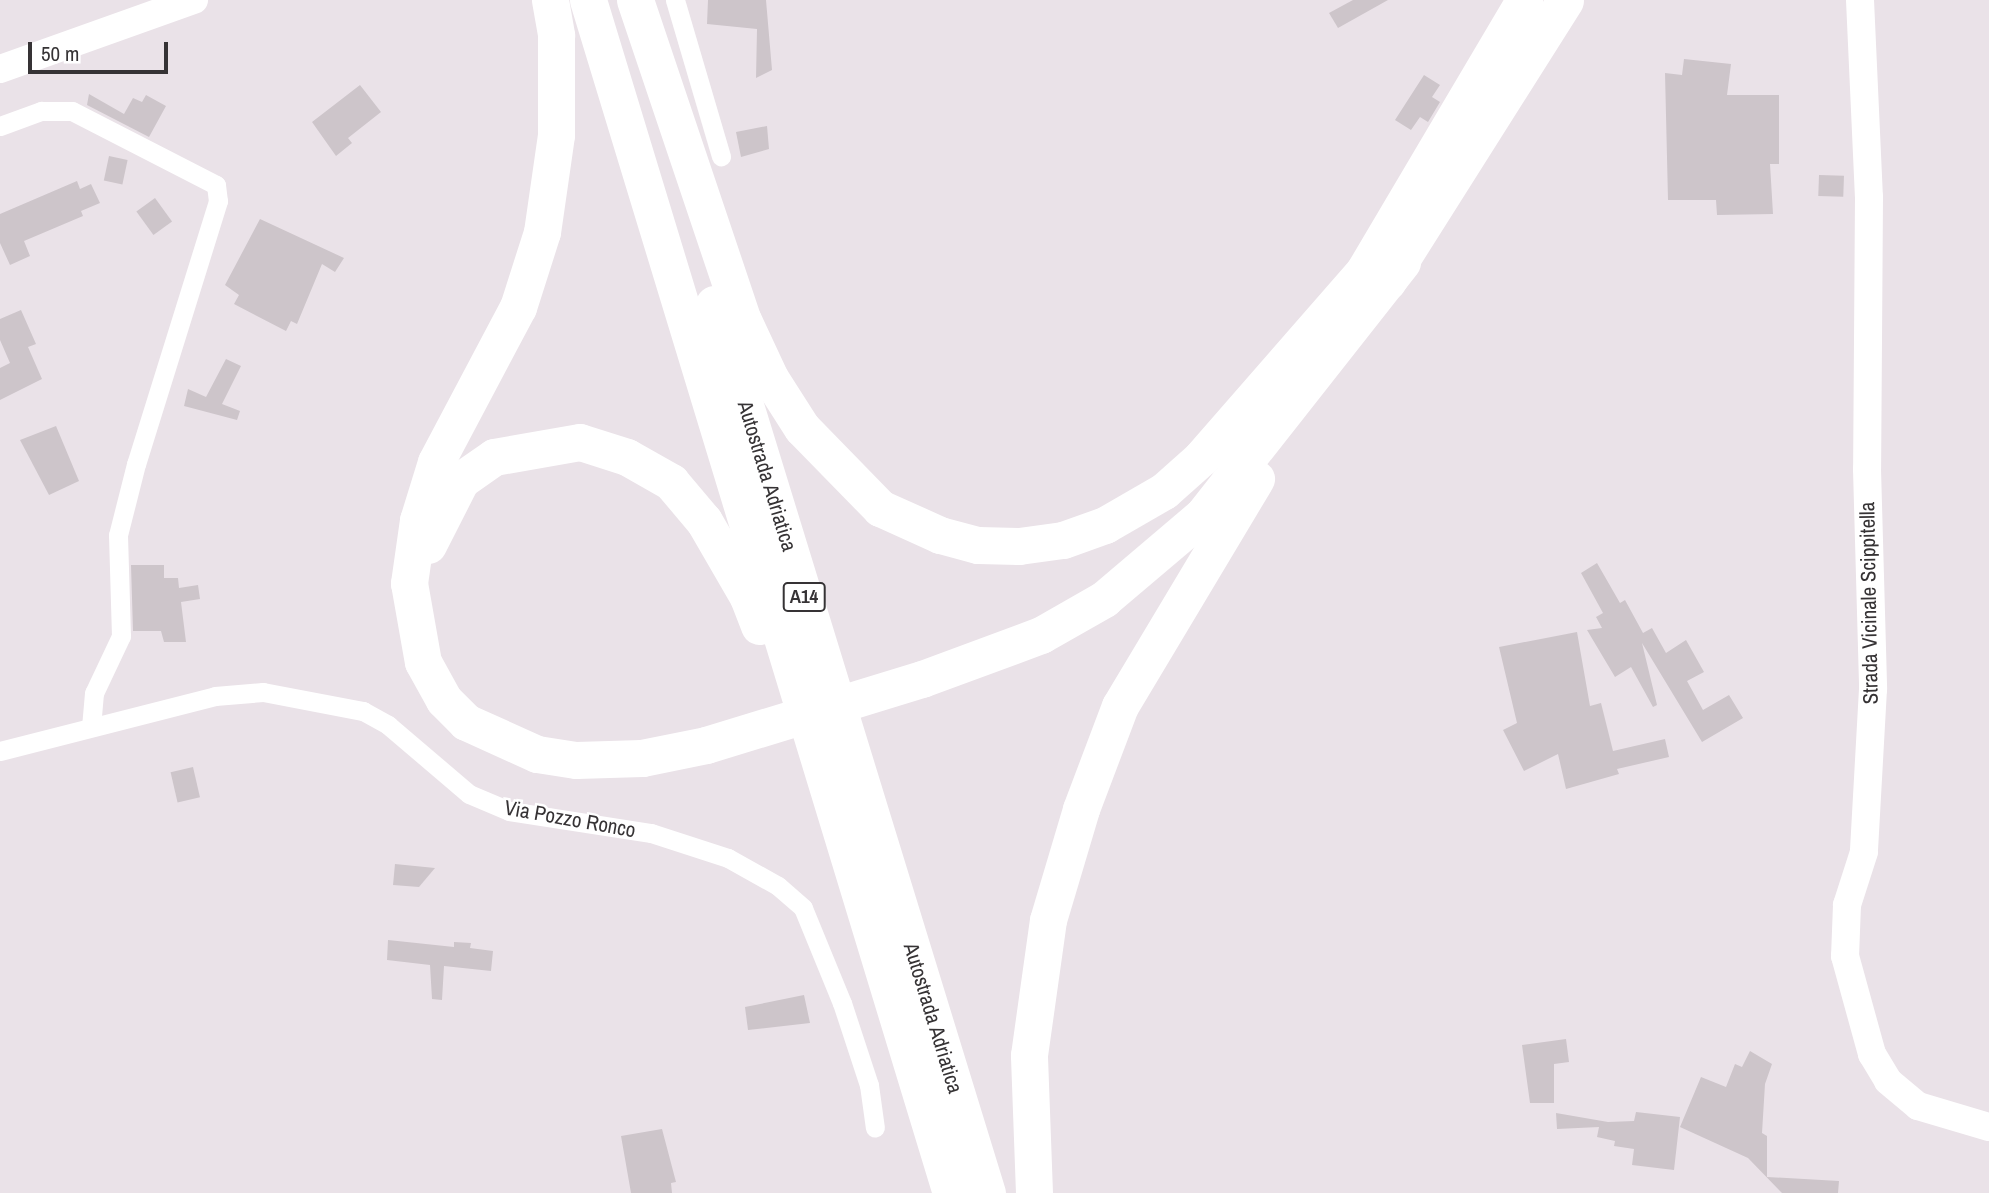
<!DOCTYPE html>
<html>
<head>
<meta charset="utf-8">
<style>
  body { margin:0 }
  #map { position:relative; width:1989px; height:1193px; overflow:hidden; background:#eae2e8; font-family:"Archivo Narrow",sans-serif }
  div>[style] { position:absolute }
  .building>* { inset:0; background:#cdc5ca; transform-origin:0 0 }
  .street>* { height:19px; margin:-9.5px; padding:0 9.5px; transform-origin:9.5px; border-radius:9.5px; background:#fff }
  .secondary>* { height:28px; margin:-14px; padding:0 14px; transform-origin:14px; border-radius:14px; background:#fff }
  .highway>* { height:37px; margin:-18.5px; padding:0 18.5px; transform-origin:18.5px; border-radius:18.5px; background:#fff }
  span { translate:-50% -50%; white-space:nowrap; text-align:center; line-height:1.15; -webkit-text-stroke:5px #fff; paint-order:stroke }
  .shield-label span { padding:2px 5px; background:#fff; border:2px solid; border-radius:5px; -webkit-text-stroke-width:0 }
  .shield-label { font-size:19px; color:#363335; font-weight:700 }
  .street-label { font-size:21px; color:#363335 }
  .scale { position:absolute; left:28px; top:42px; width:140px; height:32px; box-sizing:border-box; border:4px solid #363335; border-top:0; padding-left:9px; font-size:21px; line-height:24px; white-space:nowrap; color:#363335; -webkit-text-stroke:5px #fff; paint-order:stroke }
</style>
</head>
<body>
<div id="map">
  <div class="building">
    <i style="clip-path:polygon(708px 0,766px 0,772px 70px,756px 78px,757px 29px,707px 24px)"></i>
    <i style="clip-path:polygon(1353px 0,1388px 0,1338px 28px,1329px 13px)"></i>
    <i style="clip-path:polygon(1684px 59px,1731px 64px,1727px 95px,1779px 95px,1779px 164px,1770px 164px,1773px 214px,1717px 215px,1716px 200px,1668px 200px,1665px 73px,1682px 75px)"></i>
    <i style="clip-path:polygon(1424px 75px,1440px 85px,1432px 97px,1440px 102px,1428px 122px,1420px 117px,1411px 130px,1395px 120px)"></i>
    <i style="clip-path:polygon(360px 85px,381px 112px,348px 138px,352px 143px,336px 156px,312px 122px)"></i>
    <i style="clip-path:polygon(89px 94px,124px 114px,133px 98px,142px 102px,146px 95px,166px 106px,149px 137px,87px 105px)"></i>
    <i style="clip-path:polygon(767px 126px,769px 149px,741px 157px,736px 132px)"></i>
    <i style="left:109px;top:156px;width:19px;height:25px;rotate:12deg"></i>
    <i style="left:1819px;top:175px;width:25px;height:21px;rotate:2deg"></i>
    <i style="clip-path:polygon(77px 181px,80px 189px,91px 184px,100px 203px,81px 211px,83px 216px,24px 241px,30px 256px,10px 265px,0 243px,0 214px)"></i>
    <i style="left:155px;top:198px;width:29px;height:23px;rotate:54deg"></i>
    <i style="clip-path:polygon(260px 219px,344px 258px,335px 272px,322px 264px,297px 324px,291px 321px,286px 331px,234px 304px,239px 295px,225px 285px)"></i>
    <i style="clip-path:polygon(21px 310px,36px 344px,28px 347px,42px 379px,0 400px,0 368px,10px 363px,0 340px,0 319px)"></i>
    <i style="clip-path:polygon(226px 359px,241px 366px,222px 404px,240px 411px,237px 420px,184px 406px,188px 389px,206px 397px)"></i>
    <i style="clip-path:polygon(56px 426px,79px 481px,49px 495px,20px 440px)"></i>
    <i style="clip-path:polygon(1597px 563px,1620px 603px,1625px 600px,1643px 633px,1652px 628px,1666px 653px,1686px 640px,1704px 672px,1687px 681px,1703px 710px,1729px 695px,1743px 718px,1702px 742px,1642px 643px,1657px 705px,1653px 707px,1631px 667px,1615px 677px,1587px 630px,1602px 628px,1596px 617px,1603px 613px,1581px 573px)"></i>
    <i style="clip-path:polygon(131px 565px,164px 565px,164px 578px,178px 578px,179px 588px,198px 585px,200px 599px,181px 602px,186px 642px,164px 642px,161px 631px,133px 631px)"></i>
    <i style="clip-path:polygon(1577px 632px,1590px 706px,1601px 703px,1613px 751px,1665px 739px,1669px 757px,1617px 769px,1619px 774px,1566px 789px,1558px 754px,1524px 771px,1503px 730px,1517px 723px,1499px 647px)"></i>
    <i style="left:193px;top:767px;width:31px;height:23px;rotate:77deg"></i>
    <i style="clip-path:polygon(395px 864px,435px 868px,419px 887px,393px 885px)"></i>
    <i style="clip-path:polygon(388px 940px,454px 947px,454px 942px,471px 943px,470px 948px,493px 951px,491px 971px,444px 966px,442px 1000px,432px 999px,430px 965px,387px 960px)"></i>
    <i style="clip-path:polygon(804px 995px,810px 1023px,748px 1030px,745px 1007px)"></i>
    <i style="clip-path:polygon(1566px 1039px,1569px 1062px,1554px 1064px,1554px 1103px,1530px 1103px,1522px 1045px)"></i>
    <i style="clip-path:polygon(1750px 1051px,1772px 1064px,1765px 1084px,1762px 1133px,1767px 1136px,1767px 1177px,1839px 1181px,1838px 1193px,1782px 1193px,1748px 1158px,1680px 1127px,1701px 1077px,1726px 1087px,1735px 1064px,1742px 1067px)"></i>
    <i style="clip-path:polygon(1636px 1112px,1680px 1117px,1674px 1170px,1632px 1165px,1634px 1149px,1614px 1146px,1615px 1141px,1597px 1137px,1599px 1127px,1557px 1129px,1556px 1113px,1608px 1122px,1634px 1121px)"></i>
    <i style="clip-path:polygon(662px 1129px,676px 1182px,671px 1183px,672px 1193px,631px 1193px,621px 1136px)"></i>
  </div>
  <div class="street">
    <i style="left:675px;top:0;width:163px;rotate:73.6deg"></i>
    <i style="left:0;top:126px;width:44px;rotate:-20.1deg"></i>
    <i style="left:41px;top:111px;width:31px"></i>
    <i style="left:72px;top:111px;width:162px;rotate:27.2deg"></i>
    <i style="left:216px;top:185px;width:16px;rotate:83deg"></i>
    <i style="left:218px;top:201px;width:275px;rotate:107.3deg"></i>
    <i style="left:136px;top:464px;width:73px;rotate:104.2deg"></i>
    <i style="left:118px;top:535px;width:101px;rotate:88.3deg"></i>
    <i style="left:121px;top:636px;width:63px;rotate:115.3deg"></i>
    <i style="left:94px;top:693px;width:34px;rotate:95deg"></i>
    <i style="left:0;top:751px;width:222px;rotate:-14.3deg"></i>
    <i style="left:215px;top:696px;width:48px;rotate:-4.8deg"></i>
    <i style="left:263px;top:692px;width:102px;rotate:10.8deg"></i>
    <i style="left:363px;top:711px;width:29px;rotate:29deg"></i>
    <i style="left:388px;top:725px;width:106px;rotate:40.4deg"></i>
    <i style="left:469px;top:794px;width:43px;rotate:23deg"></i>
    <i style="left:509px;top:811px;width:144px;rotate:8.8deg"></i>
    <i style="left:651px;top:833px;width:81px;rotate:18deg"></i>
    <i style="left:728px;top:858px;width:57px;rotate:29.2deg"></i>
    <i style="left:778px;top:886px;width:33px;rotate:41deg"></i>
    <i style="left:803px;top:908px;width:103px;rotate:67.7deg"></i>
    <i style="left:842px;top:1003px;width:86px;rotate:71.8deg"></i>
    <i style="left:869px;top:1085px;width:43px;rotate:82.1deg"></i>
  </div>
  <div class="secondary">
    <i style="left:1860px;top:0;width:197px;rotate:87.4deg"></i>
    <i style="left:1869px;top:197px;width:272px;rotate:90.4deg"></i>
    <i style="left:1867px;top:469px;width:220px;rotate:88.4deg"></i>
    <i style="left:1873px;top:689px;width:163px;rotate:93.2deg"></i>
    <i style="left:1864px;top:852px;width:56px;rotate:107.8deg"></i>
    <i style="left:1847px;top:905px;width:51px;rotate:92.2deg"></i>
    <i style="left:1845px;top:956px;width:102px;rotate:74.6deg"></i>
    <i style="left:1872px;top:1054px;width:31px;rotate:59deg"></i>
    <i style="left:1888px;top:1081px;width:39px;rotate:40deg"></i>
    <i style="left:1918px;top:1106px;width:74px;rotate:16.5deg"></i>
    <i style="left:0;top:69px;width:206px;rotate:-19.6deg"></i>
  </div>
  <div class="highway">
    <i style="left:550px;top:0;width:36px;rotate:80deg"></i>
    <i style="left:556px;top:35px;width:100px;rotate:90deg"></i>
    <i style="left:556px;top:135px;width:98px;rotate:98.2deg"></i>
    <i style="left:542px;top:232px;width:79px;rotate:107.7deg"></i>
    <i style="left:518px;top:307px;width:175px;rotate:117.9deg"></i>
    <i style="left:436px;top:462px;width:61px;rotate:107.2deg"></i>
    <i style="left:418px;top:520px;width:64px;rotate:98.1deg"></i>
    <i style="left:409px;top:583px;width:80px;rotate:80deg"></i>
    <i style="left:423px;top:662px;width:43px;rotate:61.1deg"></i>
    <i style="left:444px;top:700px;width:31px;rotate:45deg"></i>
    <i style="left:466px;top:722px;width:78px;rotate:24.3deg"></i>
    <i style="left:537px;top:754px;width:39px;rotate:9deg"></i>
    <i style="left:576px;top:760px;width:66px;rotate:-1.7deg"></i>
    <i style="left:642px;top:758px;width:65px;rotate:-11.5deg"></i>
    <i style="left:706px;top:745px;width:226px;rotate:-17deg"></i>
    <i style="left:922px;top:679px;width:127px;rotate:-20.3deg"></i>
    <i style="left:1041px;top:635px;width:73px;rotate:-29.7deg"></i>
    <i style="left:1104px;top:599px;width:130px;rotate:-40.3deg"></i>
    <i style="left:1203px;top:515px;width:322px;rotate:-51.8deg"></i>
    <i style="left:588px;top:0;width:1247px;rotate:73.08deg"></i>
    <i style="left:635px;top:0;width:338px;rotate:71.4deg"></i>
    <i style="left:743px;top:320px;width:64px;rotate:65deg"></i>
    <i style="left:770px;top:378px;width:59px;rotate:57.4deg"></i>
    <i style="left:802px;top:428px;width:112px;rotate:45.7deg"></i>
    <i style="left:880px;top:508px;width:66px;rotate:24.2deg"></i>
    <i style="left:940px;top:535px;width:39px;rotate:15deg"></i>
    <i style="left:978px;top:545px;width:41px;rotate:1.4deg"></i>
    <i style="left:1019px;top:546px;width:44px;rotate:-7.8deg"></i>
    <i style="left:1063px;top:540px;width:45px;rotate:-19.7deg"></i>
    <i style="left:1105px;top:525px;width:68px;rotate:-30deg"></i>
    <i style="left:1164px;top:491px;width:50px;rotate:-41.7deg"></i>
    <i style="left:1201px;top:458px;width:248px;rotate:-48.9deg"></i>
    <i style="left:1364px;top:271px;width:315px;rotate:-59.4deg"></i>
    <i style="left:1387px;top:282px;width:333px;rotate:-57.7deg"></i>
    <i style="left:714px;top:304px;width:930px;rotate:72.93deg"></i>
    <i style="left:428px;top:545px;width:73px;rotate:-63.1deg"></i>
    <i style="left:461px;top:480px;width:40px;rotate:-34.9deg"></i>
    <i style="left:494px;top:457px;width:87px;rotate:-9.9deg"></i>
    <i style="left:580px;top:442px;width:49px;rotate:17.7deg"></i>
    <i style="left:627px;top:457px;width:51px;rotate:29.6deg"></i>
    <i style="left:671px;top:482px;width:51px;rotate:49.8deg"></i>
    <i style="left:704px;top:521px;width:88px;rotate:59.9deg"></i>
    <i style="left:748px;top:597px;width:31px;rotate:69deg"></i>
    <i style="left:1034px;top:1193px;width:138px;rotate:-92.1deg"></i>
    <i style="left:1029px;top:1055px;width:136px;rotate:-82deg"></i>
    <i style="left:1048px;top:920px;width:116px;rotate:-73.4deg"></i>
    <i style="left:1081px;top:809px;width:110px;rotate:-69.3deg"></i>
    <i style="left:1120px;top:706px;width:265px;rotate:-59.1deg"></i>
  </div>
  <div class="shield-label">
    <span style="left:804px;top:597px">A14</span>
  </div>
  <div class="street-label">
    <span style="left:767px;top:476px;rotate:73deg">Autostrada Adriatica</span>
    <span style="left:1869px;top:603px;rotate:-91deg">Strada Vicinale Scippitella</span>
    <span style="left:570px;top:819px;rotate:10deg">Via Pozzo Ronco</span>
    <span style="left:933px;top:1018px;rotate:73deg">Autostrada Adriatica</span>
  </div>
  <div class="scale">50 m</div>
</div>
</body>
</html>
